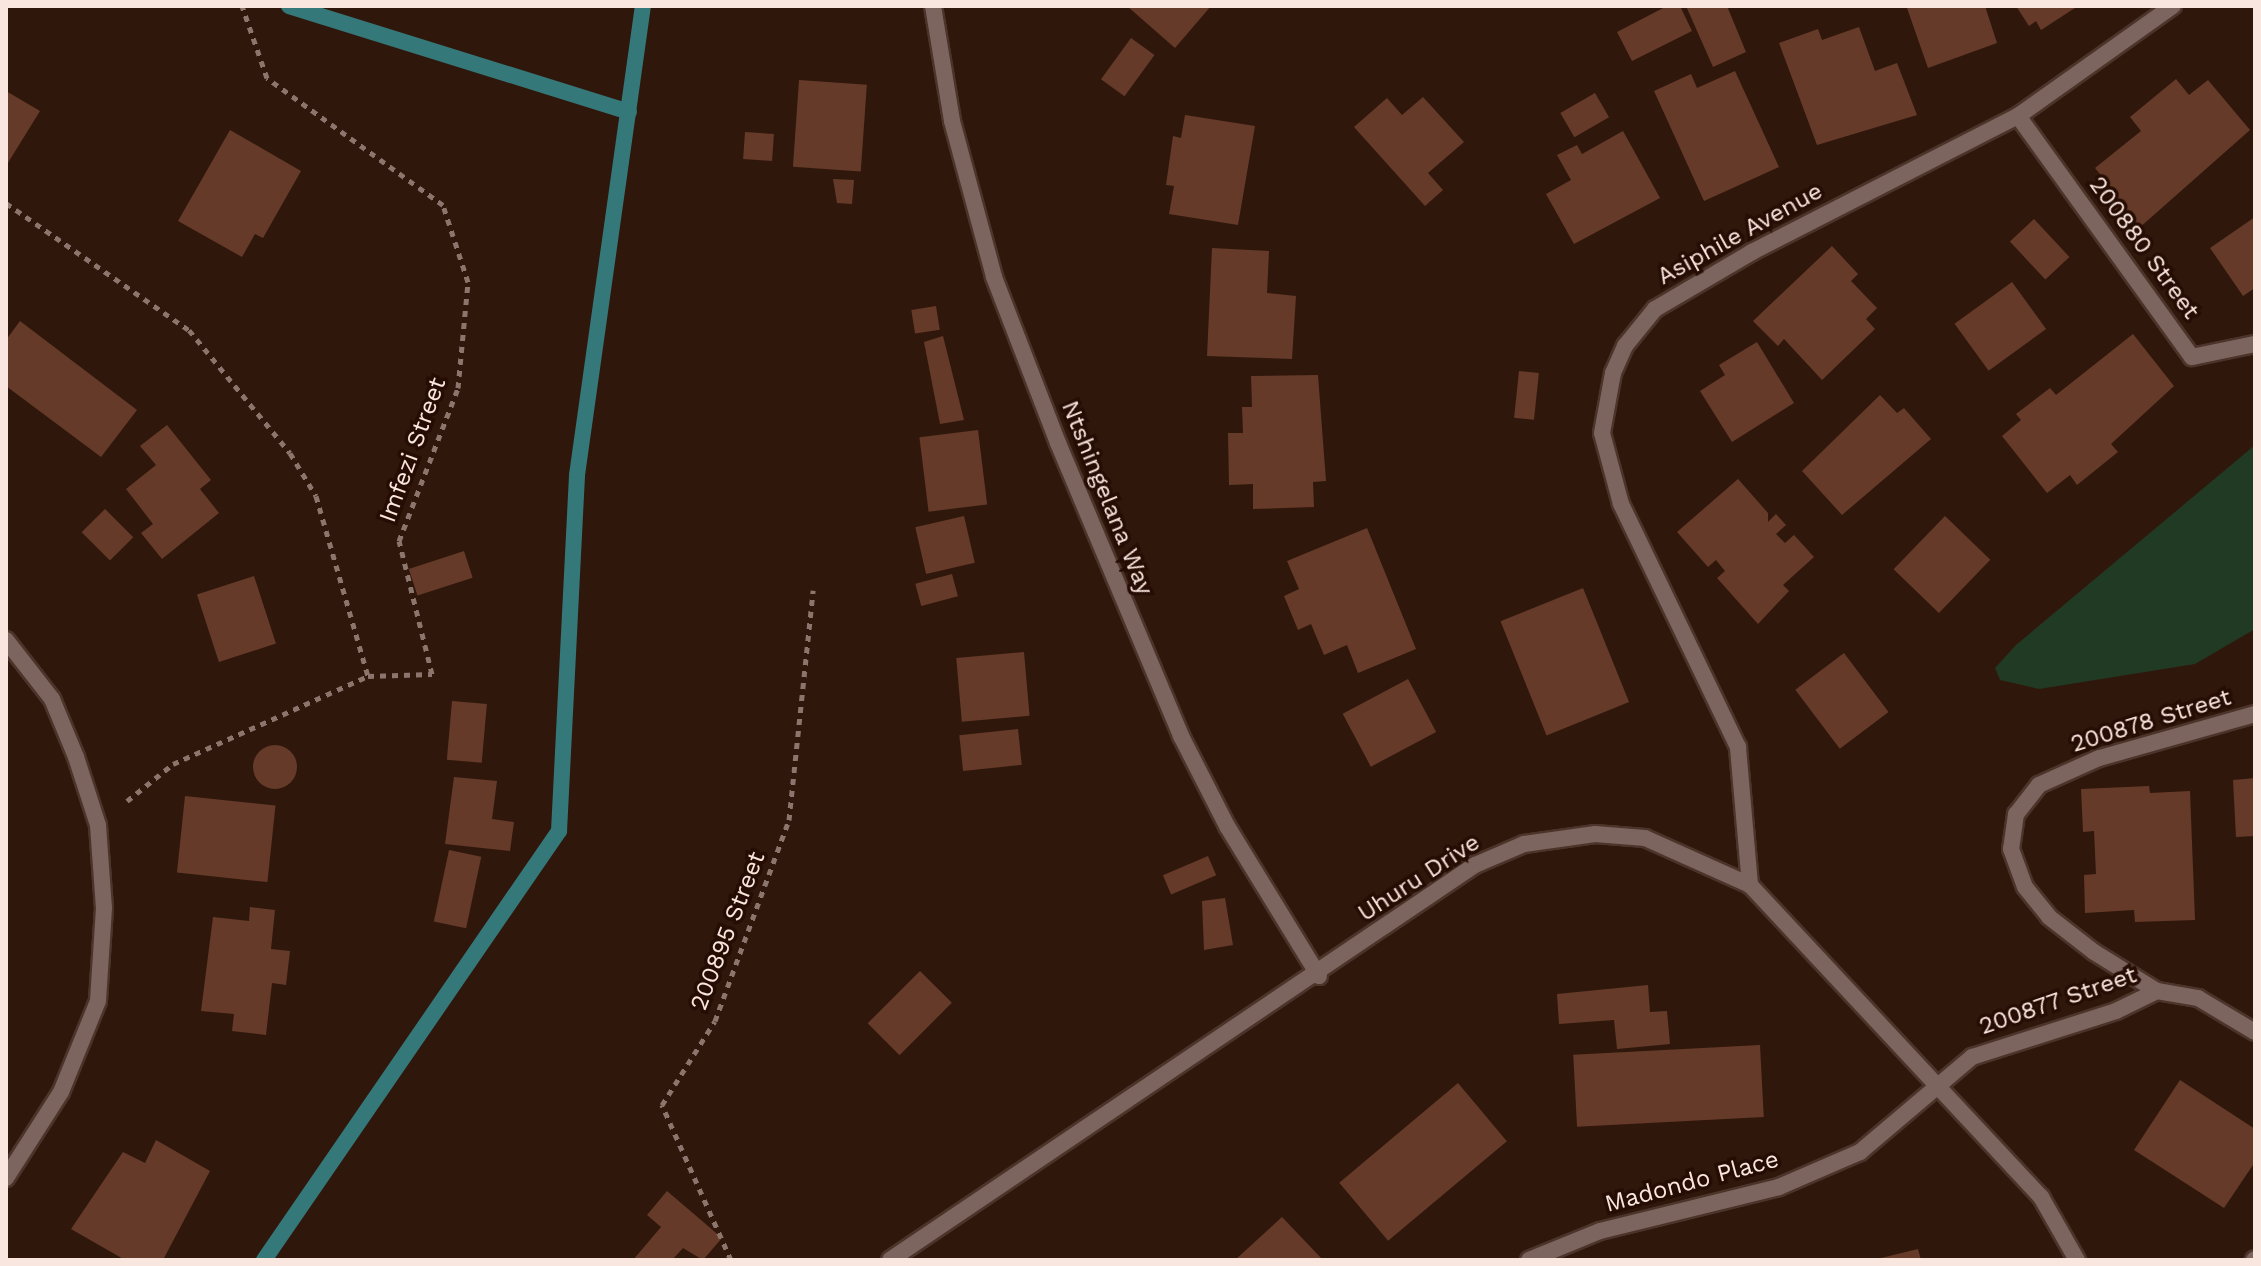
<!DOCTYPE html>
<html>
<head>
<meta charset="utf-8">
<style>
  body { margin:0 }
  #map { position:relative; width:2261px; height:1266px; overflow:hidden; background:#30170c; font-family:"Work Sans",sans-serif }
  div>[style] { position:absolute }
  .green>* { inset:0; background:#213a24 }
  .stream>* { height:16px; margin:-8px; padding:0 8px; transform-origin:8px; border-radius:8px; background:#357879 }
  .building>* { inset:0; background:#653a28; transform-origin:0 0 }
  .round { border-radius:50% }
  .path>* { height:5px; margin-top:-2.5px; transform-origin:0; background:repeating-linear-gradient(90deg,#8b756c 0 6px,transparent 0 12px) }
  .roads { filter:drop-shadow(2px 0 #4c342a) drop-shadow(-2px 0 #4c342a) drop-shadow(0 2px #4c342a) drop-shadow(0 -2px #4c342a) }
  .service>* { height:16px; margin:-8px; padding:0 8px; transform-origin:8px; border-radius:8px; background:#7b655e }
  .minor>* { height:16px; margin:-8px; padding:0 8px; transform-origin:8px; border-radius:8px; background:#7b655e }
  .tertiary>* { height:16px; margin:-8px; padding:0 8px; transform-origin:8px; border-radius:8px; background:#7b655e }
  span { translate:-50% -50%; white-space:nowrap; text-align:center; line-height:1.15; -webkit-text-stroke:7px #260d04; paint-order:stroke }
  .street-label { font-size:24px; color:#f9e6df }
  .frame { position:absolute; inset:0; border:8px solid #f9e6df; pointer-events:none }
</style>
</head>
<body>
<div id="map">
  <div class="green">
    <i style="clip-path:polygon(2255px 445px,2255px 629px,2195px 664px,2039px 689px,2000px 680px,1995px 668px,2016px 645px)"></i>
  </div>
  <div class="stream">
    <i style="left:289px;top:6px;width:356px;rotate:17.3deg"></i>
    <i style="left:264px;top:1260px;width:521px;rotate:-55.49deg"></i>
    <i style="left:559px;top:831px;width:356px;rotate:-87.1deg"></i>
    <i style="left:577px;top:475px;width:474px;rotate:-82deg"></i>
  </div>
  <div class="building">
    <i style="clip-path:polygon(1127px 6px,1211px 6px,1175px 48px)"></i>
    <i style="clip-path:polygon(1667px 6px,1680px 6px,1692px 31px,1632px 61px,1617px 32px)"></i>
    <i style="clip-path:polygon(1686px 6px,1727px 6px,1746px 52px,1713px 67px)"></i>
    <i style="clip-path:polygon(1912px 6px,1985px 6px,1997px 43px,1928px 68px,1907px 8px)"></i>
    <i style="clip-path:polygon(2016px 6px,2078px 6px,2041px 30px,2036px 21px,2029px 26px)"></i>
    <i style="clip-path:polygon(1859px 27px,1875px 71px,1897px 63px,1917px 115px,1817px 145px,1779px 43px,1818px 29px,1822px 40px)"></i>
    <i style="left:1131px;top:38px;width:29px;height:51px;rotate:36deg"></i>
    <i style="clip-path:polygon(1735px 71px,1779px 167px,1704px 201px,1654px 91px,1691px 74px,1697px 88px)"></i>
    <i style="clip-path:polygon(2176px 79px,2189px 95px,2208px 80px,2250px 130px,2130px 236px,2105px 207px,2118px 196px,2095px 168px,2141px 131px,2130px 117px)"></i>
    <i style="left:799px;top:80px;width:68px;height:87px;rotate:4deg"></i>
    <i style="clip-path:polygon(6px 91px,40px 111px,6px 166px)"></i>
    <i style="left:1595px;top:93px;width:28px;height:40px;rotate:60deg"></i>
    <i style="clip-path:polygon(1423px 97px,1464px 142px,1428px 173px,1443px 190px,1425px 206px,1354px 127px,1387px 98px,1402px 115px)"></i>
    <i style="clip-path:polygon(1185px 115px,1255px 126px,1238px 225px,1169px 214px,1174px 186px,1166px 185px,1173px 136px,1181px 138px)"></i>
    <i style="clip-path:polygon(230px 130px,301px 171px,263px 238px,255px 234px,242px 257px,178px 221px)"></i>
    <i style="clip-path:polygon(1623px 131px,1660px 198px,1574px 244px,1546px 194px,1571px 180px,1557px 155px,1577px 145px,1582px 154px)"></i>
    <i style="left:745px;top:132px;width:29px;height:27px;rotate:4deg"></i>
    <i style="clip-path:polygon(833px 179px,854px 180px,852px 204px,837px 203px)"></i>
    <i style="clip-path:polygon(2255px 217px,2255px 288px,2243px 296px,2210px 248px)"></i>
    <i style="left:2034px;top:219px;width:52px;height:33px;rotate:47deg"></i>
    <i style="clip-path:polygon(1832px 246px,1858px 274px,1851px 281px,1877px 308px,1866px 319px,1875px 329px,1822px 380px,1784px 339px,1778px 346px,1753px 321px)"></i>
    <i style="clip-path:polygon(1212px 248px,1269px 251px,1267px 293px,1296px 296px,1292px 359px,1207px 356px)"></i>
    <i style="left:2012px;top:282px;width:58px;height:71px;rotate:54deg"></i>
    <i style="left:936px;top:306px;width:24px;height:25px;rotate:81deg"></i>
    <i style="clip-path:polygon(20px 321px,137px 410px,101px 457px,6px 386px,6px 340px)"></i>
    <i style="clip-path:polygon(2133px 334px,2174px 386px,2111px 444px,2118px 452px,2077px 485px,2070px 475px,2047px 493px,2002px 436px,2021px 420px,2016px 414px,2050px 388px,2056px 395px)"></i>
    <i style="clip-path:polygon(943px 336px,964px 420px,940px 424px,924px 342px)"></i>
    <i style="clip-path:polygon(1757px 342px,1794px 403px,1732px 442px,1700px 391px,1725px 375px,1719px 365px)"></i>
    <i style="left:1519px;top:371px;width:20px;height:47px;rotate:6deg"></i>
    <i style="clip-path:polygon(1318px 375px,1326px 481px,1313px 482px,1314px 507px,1253px 509px,1253px 484px,1229px 485px,1228px 433px,1243px 433px,1242px 407px,1252px 407px,1251px 376px)"></i>
    <i style="clip-path:polygon(1880px 395px,1897px 413px,1904px 408px,1931px 439px,1842px 515px,1802px 471px)"></i>
    <i style="clip-path:polygon(167px 425px,211px 480px,200px 489px,219px 513px,162px 559px,141px 533px,153px 524px,126px 489px,156px 465px,140px 446px)"></i>
    <i style="left:978px;top:430px;width:75px;height:59px;rotate:83deg"></i>
    <i style="clip-path:polygon(1738px 479px,1768px 513px,1768px 522px,1776px 514px,1786px 525px,1776px 534px,1785px 543px,1794px 535px,1814px 557px,1783px 585px,1789px 591px,1758px 624px,1717px 578px,1725px 571px,1716px 560px,1708px 567px,1677px 532px)"></i>
    <i style="left:105px;top:509px;width:40px;height:33px;rotate:45deg"></i>
    <i style="left:964px;top:516px;width:48px;height:50px;rotate:77deg"></i>
    <i style="left:1945px;top:516px;width:63px;height:74px;rotate:44deg"></i>
    <i style="clip-path:polygon(1367px 528px,1416px 649px,1358px 673px,1347px 645px,1324px 655px,1311px 624px,1298px 630px,1284px 596px,1299px 589px,1287px 561px)"></i>
    <i style="left:464px;top:551px;width:28px;height:58px;rotate:72deg"></i>
    <i style="left:952px;top:574px;width:23px;height:38px;rotate:75deg"></i>
    <i style="left:254px;top:576px;width:71px;height:60px;rotate:72deg"></i>
    <i style="left:1583px;top:588px;width:123px;height:89px;rotate:68deg"></i>
    <i style="left:1024px;top:652px;width:64px;height:68px;rotate:85deg"></i>
    <i style="left:1844px;top:653px;width:74px;height:61px;rotate:53deg"></i>
    <i style="left:1408px;top:679px;width:60px;height:74px;rotate:62deg"></i>
    <i style="left:452px;top:701px;width:35px;height:59px;rotate:5deg"></i>
    <i style="left:1018px;top:729px;width:36px;height:59px;rotate:84deg"></i>
    <i class="round" style="left:253px;top:745px;width:44px;height:44px"></i>
    <i style="clip-path:polygon(454px 777px,497px 781px,492px 819px,514px 822px,510px 851px,445px 844px)"></i>
    <i style="clip-path:polygon(2255px 778px,2255px 836px,2236px 837px,2233px 780px)"></i>
    <i style="clip-path:polygon(2149px 786px,2150px 793px,2190px 791px,2195px 920px,2135px 922px,2134px 910px,2085px 913px,2084px 875px,2096px 874px,2094px 831px,2083px 832px,2081px 789px)"></i>
    <i style="left:185px;top:796px;width:91px;height:77px;rotate:6deg"></i>
    <i style="left:449px;top:850px;width:33px;height:73px;rotate:12deg"></i>
    <i style="left:1208px;top:856px;width:21px;height:49px;rotate:67deg"></i>
    <i style="clip-path:polygon(1225px 898px,1233px 945px,1204px 950px,1202px 901px)"></i>
    <i style="clip-path:polygon(250px 907px,275px 910px,271px 949px,290px 951px,286px 985px,272px 983px,266px 1035px,232px 1031px,234px 1014px,201px 1011px,213px 917px,249px 921px)"></i>
    <i style="left:920px;top:971px;width:45px;height:74px;rotate:45deg"></i>
    <i style="clip-path:polygon(1648px 985px,1650px 1012px,1667px 1011px,1670px 1044px,1617px 1049px,1614px 1020px,1559px 1024px,1557px 994px)"></i>
    <i style="left:1760px;top:1045px;width:72px;height:187px;rotate:87deg"></i>
    <i style="clip-path:polygon(2180px 1080px,2255px 1129px,2255px 1162px,2224px 1208px,2134px 1150px)"></i>
    <i style="left:1458px;top:1083px;width:76px;height:155px;rotate:50deg"></i>
    <i style="clip-path:polygon(156px 1140px,210px 1171px,163px 1260px,125px 1260px,71px 1229px,123px 1152px,145px 1163px)"></i>
    <i style="clip-path:polygon(667px 1191px,722px 1238px,703px 1260px,683px 1248px,672px 1260px,633px 1260px,661px 1227px,647px 1215px)"></i>
    <i style="clip-path:polygon(1282px 1217px,1323px 1260px,1235px 1260px)"></i>
    <i style="clip-path:polygon(1918px 1249px,1921px 1260px,1878px 1260px,1877px 1259px)"></i>
  </div>
  <div class="path">
    <i style="left:6px;top:203px;width:223px;rotate:34.8deg"></i>
    <i style="left:189px;top:330px;width:159px;rotate:50.6deg"></i>
    <i style="left:290px;top:453px;width:50px;rotate:58.8deg"></i>
    <i style="left:316px;top:496px;width:187px;rotate:73.9deg"></i>
    <i style="left:127px;top:801px;width:59px;rotate:-38.8deg"></i>
    <i style="left:173px;top:764px;width:214px;rotate:-24.3deg"></i>
    <i style="left:368px;top:676px;width:64px;rotate:-1.8deg"></i>
    <i style="left:432px;top:674px;width:137px;rotate:-103.9deg"></i>
    <i style="left:399px;top:541px;width:164px;rotate:-68.9deg"></i>
    <i style="left:458px;top:388px;width:106px;rotate:-84.6deg"></i>
    <i style="left:468px;top:282px;width:81px;rotate:-108deg"></i>
    <i style="left:443px;top:205px;width:217px;rotate:-144.2deg"></i>
    <i style="left:267px;top:78px;width:76px;rotate:-109.1deg"></i>
    <i style="left:731px;top:1260px;width:170px;rotate:-114deg"></i>
    <i style="left:662px;top:1105px;width:99px;rotate:-57.8deg"></i>
    <i style="left:715px;top:1021px;width:214px;rotate:-69.8deg"></i>
    <i style="left:789px;top:820px;width:231px;rotate:-84deg"></i>
  </div>
  <div class="roads">
    <div class="service">
      <i style="left:2018px;top:116px;width:297px;rotate:54.2deg"></i>
      <i style="left:2192px;top:357px;width:64px;rotate:-11.7deg"></i>
    </div>
    <div class="minor">
      <i style="left:933px;top:6px;width:117px;rotate:80.6deg"></i>
      <i style="left:952px;top:121px;width:162px;rotate:74.9deg"></i>
      <i style="left:994px;top:277px;width:178px;rotate:68.9deg"></i>
      <i style="left:1058px;top:443px;width:318px;rotate:67.2deg"></i>
      <i style="left:1181px;top:736px;width:101px;rotate:62.9deg"></i>
      <i style="left:1227px;top:826px;width:176px;rotate:58.5deg"></i>
      <i style="left:2255px;top:714px;width:162px;rotate:164.2deg"></i>
      <i style="left:2099px;top:758px;width:66px;rotate:155.8deg"></i>
      <i style="left:2039px;top:785px;width:37px;rotate:128deg"></i>
      <i style="left:2016px;top:814px;width:35px;rotate:98deg"></i>
      <i style="left:2011px;top:849px;width:40px;rotate:69.8deg"></i>
      <i style="left:2025px;top:887px;width:38px;rotate:51deg"></i>
      <i style="left:2049px;top:917px;width:57px;rotate:37.9deg"></i>
      <i style="left:2094px;top:952px;width:74px;rotate:31.8deg"></i>
      <i style="left:2157px;top:991px;width:42px;rotate:9.7deg"></i>
      <i style="left:2198px;top:998px;width:66px;rotate:30.8deg"></i>
      <i style="left:1750px;top:885px;width:139px;rotate:-95deg"></i>
      <i style="left:1738px;top:747px;width:270px;rotate:-115.7deg"></i>
      <i style="left:1621px;top:504px;width:73px;rotate:-105deg"></i>
      <i style="left:1602px;top:433px;width:61px;rotate:-79.6deg"></i>
      <i style="left:1613px;top:373px;width:30px;rotate:-66deg"></i>
      <i style="left:1625px;top:346px;width:48px;rotate:-51deg"></i>
      <i style="left:1655px;top:309px;width:113px;rotate:-30.4deg"></i>
      <i style="left:1752px;top:252px;width:299px;rotate:-27.1deg"></i>
      <i style="left:2018px;top:116px;width:190px;rotate:-35.4deg"></i>
      <i style="left:1529px;top:1260px;width:77px;rotate:-22.2deg"></i>
      <i style="left:1600px;top:1231px;width:184px;rotate:-13.8deg"></i>
      <i style="left:1779px;top:1187px;width:88px;rotate:-23.4deg"></i>
      <i style="left:1860px;top:1152px;width:147px;rotate:-40.3deg"></i>
      <i style="left:1972px;top:1057px;width:151px;rotate:-17.7deg"></i>
      <i style="left:2116px;top:1011px;width:46px;rotate:-26deg"></i>
      <i style="left:2254px;top:1260px;width:1px;rotate:-45deg"></i>
    </div>
    <div class="tertiary">
      <i style="left:6px;top:640px;width:75px;rotate:52.1deg"></i>
      <i style="left:52px;top:699px;width:63px;rotate:67.5deg"></i>
      <i style="left:76px;top:757px;width:71px;rotate:72.1deg"></i>
      <i style="left:98px;top:825px;width:83px;rotate:85.9deg"></i>
      <i style="left:104px;top:908px;width:93px;rotate:93.7deg"></i>
      <i style="left:98px;top:1001px;width:98px;rotate:112.1deg"></i>
      <i style="left:61px;top:1092px;width:102px;rotate:122.6deg"></i>
      <i style="left:890px;top:1260px;width:706px;rotate:-34.03deg"></i>
      <i style="left:1475px;top:865px;width:53px;rotate:-23.2deg"></i>
      <i style="left:1524px;top:844px;width:72px;rotate:-8deg"></i>
      <i style="left:1595px;top:834px;width:50px;rotate:4.6deg"></i>
      <i style="left:1645px;top:838px;width:115px;rotate:24.1deg"></i>
      <i style="left:1750px;top:885px;width:427px;rotate:47deg"></i>
      <i style="left:2041px;top:1197px;width:73px;rotate:60.3deg"></i>
    </div>
  </div>
  <div class="street-label">
    <span style="left:1740px;top:234px;rotate:-29deg">Asiphile Avenue</span>
    <span style="left:2144px;top:248px;rotate:54deg">200880 Street</span>
    <span style="left:413px;top:450px;rotate:-70deg">Imfezi Street</span>
    <span style="left:1107px;top:498px;rotate:68deg">Ntshingelana Way</span>
    <span style="left:2151px;top:721px;rotate:-17deg">200878 Street</span>
    <span style="left:1419px;top:878px;rotate:-33deg">Uhuru Drive</span>
    <span style="left:728px;top:931px;rotate:-69deg">200895 Street</span>
    <span style="left:2058px;top:1001px;rotate:-19deg">200877 Street</span>
    <span style="left:1692px;top:1182px;rotate:-15deg">Madondo Place</span>
  </div>
  <div class="frame"></div>
</div>
</body>
</html>
